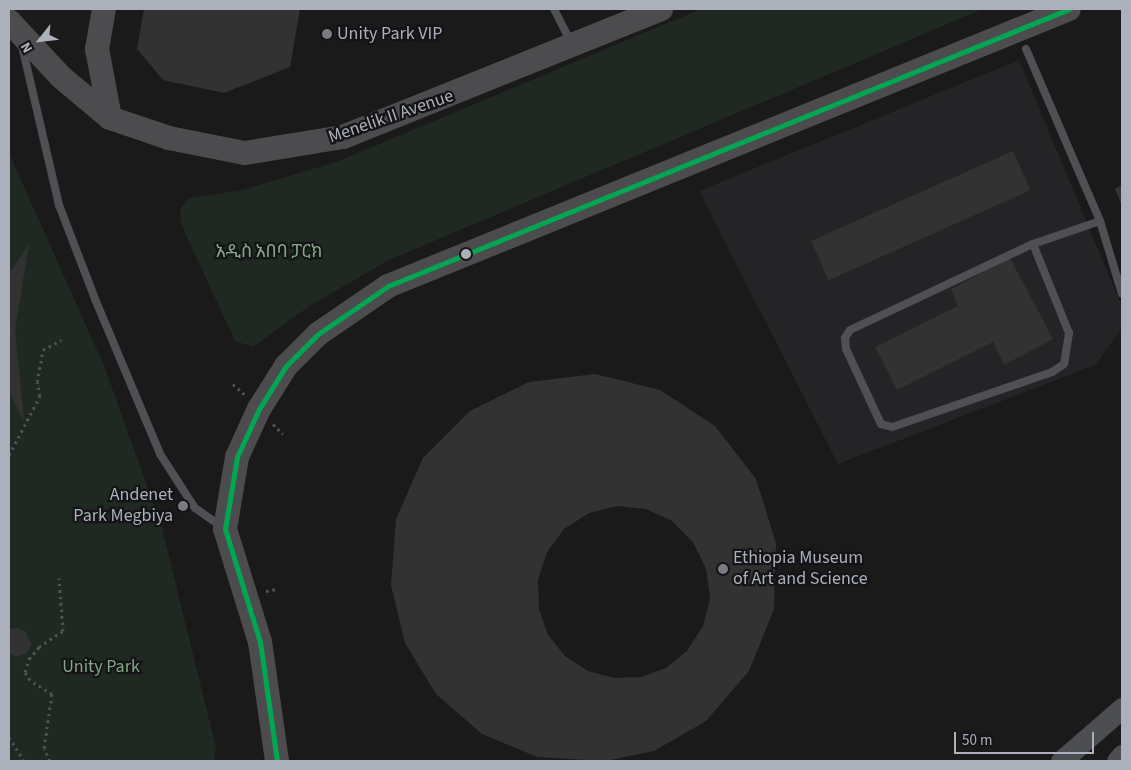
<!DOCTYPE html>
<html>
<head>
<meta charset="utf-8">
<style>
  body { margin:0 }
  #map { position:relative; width:1131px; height:770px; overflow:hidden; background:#1a1a1b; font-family:"Source Sans 3","Noto Sans Ethiopic",sans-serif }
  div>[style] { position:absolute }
  .built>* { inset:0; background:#242427 }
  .green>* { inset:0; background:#202822 }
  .building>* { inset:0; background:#323233; transform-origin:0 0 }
  .path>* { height:3px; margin-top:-1.5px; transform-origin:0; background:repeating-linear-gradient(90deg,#505155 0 2.5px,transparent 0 6.5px) }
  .lane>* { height:8px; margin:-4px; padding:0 4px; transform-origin:4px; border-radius:4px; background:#4e5054 }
  .secondary>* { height:21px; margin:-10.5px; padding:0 10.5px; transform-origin:10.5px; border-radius:10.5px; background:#4d4e52 }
  .primary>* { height:24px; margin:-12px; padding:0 12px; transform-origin:12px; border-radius:12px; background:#4c4c4f }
  .bus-1>* { height:5px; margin:-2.5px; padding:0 2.5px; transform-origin:2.5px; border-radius:2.5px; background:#00a651 }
  .dots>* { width:14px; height:14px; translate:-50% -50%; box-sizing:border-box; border:2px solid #141417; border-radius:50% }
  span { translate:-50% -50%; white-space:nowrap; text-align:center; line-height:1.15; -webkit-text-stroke:4.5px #141417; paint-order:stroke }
  .poi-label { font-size:18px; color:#acb0bb }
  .left { translate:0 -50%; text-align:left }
  .right { translate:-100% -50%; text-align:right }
  .street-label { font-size:18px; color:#acb0bb }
  .park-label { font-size:18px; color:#83a687 }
  .frame { position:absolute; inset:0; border:10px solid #acb0bb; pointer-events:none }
  .north { position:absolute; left:15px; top:15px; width:50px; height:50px; -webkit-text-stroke:4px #141417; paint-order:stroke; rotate:241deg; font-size:14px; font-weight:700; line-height:20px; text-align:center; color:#acb0bb }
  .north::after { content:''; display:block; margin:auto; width:18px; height:22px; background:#acb0bb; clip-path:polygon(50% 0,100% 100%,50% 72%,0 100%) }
  .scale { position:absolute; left:954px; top:732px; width:140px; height:22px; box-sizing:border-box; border:2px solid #acb0bb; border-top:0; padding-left:6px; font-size:15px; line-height:18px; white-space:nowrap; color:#acb0bb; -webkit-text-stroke:4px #141417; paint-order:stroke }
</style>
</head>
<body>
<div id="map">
  <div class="built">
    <i style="clip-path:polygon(1019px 60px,1122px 307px,1122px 328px,1095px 365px,838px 464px,699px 191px)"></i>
  </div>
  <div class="green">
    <i style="clip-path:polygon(701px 9px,983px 9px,389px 260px,311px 305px,253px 347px,235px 341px,181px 224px,180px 209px,190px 198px,243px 190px,339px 161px)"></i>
    <i style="clip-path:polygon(9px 153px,105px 368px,162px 528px,216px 748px,214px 761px,9px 761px)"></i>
  </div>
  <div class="building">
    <i style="clip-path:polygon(144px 9px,300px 9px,290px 67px,224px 93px,163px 80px,137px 49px)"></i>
    <i style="left:1013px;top:151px;width:43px;height:221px;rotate:66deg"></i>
    <i style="clip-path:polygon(1122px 185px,1122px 206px,1115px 189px)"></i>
    <i style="clip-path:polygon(29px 244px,15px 329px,24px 421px,9px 391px,9px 274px)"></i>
    <i style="clip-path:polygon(1010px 258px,1053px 339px,1004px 365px,993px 342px,897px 390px,875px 347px,958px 306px,951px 289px)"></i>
    <i style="clip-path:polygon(evenodd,595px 374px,660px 390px,715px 426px,756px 479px,776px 543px,774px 609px,749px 671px,706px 721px,654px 751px,605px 761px,537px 757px,482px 734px,436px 694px,405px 643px,391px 585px,396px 519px,423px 458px,470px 411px,529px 382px,595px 374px,617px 506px,646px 509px,672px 521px,693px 542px,706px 569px,710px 598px,703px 626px,687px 651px,666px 668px,641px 677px,614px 678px,588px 671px,565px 656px,548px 635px,539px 609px,538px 580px,547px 552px,564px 529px,589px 513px,617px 506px)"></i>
    <i style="clip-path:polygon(18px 628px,25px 631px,32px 645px,26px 654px,15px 657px,9px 652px,9px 629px)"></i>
  </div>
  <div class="path">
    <i style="left:233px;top:384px;width:15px;rotate:42deg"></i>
    <i style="left:273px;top:424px;width:14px;rotate:45deg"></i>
    <i style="left:9px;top:455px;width:67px;rotate:-62.3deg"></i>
    <i style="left:40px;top:396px;width:14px;rotate:-102deg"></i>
    <i style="left:37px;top:382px;width:33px;rotate:-79deg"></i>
    <i style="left:43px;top:350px;width:21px;rotate:-29deg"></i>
    <i style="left:266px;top:591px;width:11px;rotate:-10deg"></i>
    <i style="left:9px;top:737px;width:28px;rotate:58deg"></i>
    <i style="left:50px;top:761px;width:14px;rotate:-115deg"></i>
    <i style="left:44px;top:748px;width:55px;rotate:-81.6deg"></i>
    <i style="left:52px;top:694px;width:26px;rotate:-148deg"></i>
    <i style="left:30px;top:680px;width:9px;rotate:-122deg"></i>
    <i style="left:25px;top:672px;width:14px;rotate:-73deg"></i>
    <i style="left:29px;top:659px;width:16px;rotate:-50deg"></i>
    <i style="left:39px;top:647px;width:29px;rotate:-34deg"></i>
    <i style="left:63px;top:631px;width:53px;rotate:-94.3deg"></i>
  </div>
  <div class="lane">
    <i style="left:554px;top:9px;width:38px;rotate:63deg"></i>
    <i style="left:22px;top:46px;width:163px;rotate:76.9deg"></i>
    <i style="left:59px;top:205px;width:101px;rotate:69deg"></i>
    <i style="left:95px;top:299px;width:168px;rotate:67.2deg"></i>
    <i style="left:160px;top:454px;width:64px;rotate:57.1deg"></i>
    <i style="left:195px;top:508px;width:33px;rotate:35deg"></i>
    <i style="left:1026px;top:49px;width:187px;rotate:66.7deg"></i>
    <i style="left:1100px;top:221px;width:76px;rotate:73.2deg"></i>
    <i style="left:1033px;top:244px;width:96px;rotate:68deg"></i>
    <i style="left:1069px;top:333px;width:31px;rotate:99deg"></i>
    <i style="left:1064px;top:364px;width:14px;rotate:146deg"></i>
    <i style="left:1052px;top:372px;width:169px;rotate:161deg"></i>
    <i style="left:892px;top:427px;width:11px;rotate:-165deg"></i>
    <i style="left:881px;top:424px;width:83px;rotate:-115deg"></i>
    <i style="left:846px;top:349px;width:11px;rotate:-95deg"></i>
    <i style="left:845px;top:338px;width:9px;rotate:-58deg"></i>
    <i style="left:850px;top:330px;width:202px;rotate:-25.2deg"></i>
    <i style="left:1033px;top:244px;width:71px;rotate:-18.9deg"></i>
  </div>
  <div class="secondary">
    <i style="left:1061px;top:761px;width:81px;rotate:-41deg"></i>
    <i style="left:1117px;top:761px;width:8px;rotate:-50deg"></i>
  </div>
  <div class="primary">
    <i style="left:104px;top:9px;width:41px;rotate:99.9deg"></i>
    <i style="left:97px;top:49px;width:70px;rotate:79.3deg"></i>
    <i style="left:9px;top:21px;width:76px;rotate:47.1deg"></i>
    <i style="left:61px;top:77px;width:64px;rotate:39.9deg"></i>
    <i style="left:110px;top:118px;width:62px;rotate:18.7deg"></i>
    <i style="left:169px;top:138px;width:77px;rotate:11.2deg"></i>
    <i style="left:245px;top:153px;width:99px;rotate:-9.3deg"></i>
    <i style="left:343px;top:137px;width:343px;rotate:-21.9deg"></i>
    <i style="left:277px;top:761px;width:120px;rotate:-98.1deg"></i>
    <i style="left:260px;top:642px;width:118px;rotate:-107.2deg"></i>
    <i style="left:225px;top:529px;width:73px;rotate:-80.5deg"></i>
    <i style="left:237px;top:457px;width:53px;rotate:-65.4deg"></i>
    <i style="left:259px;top:409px;width:51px;rotate:-57.9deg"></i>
    <i style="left:286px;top:366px;width:45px;rotate:-45deg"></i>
    <i style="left:318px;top:334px;width:85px;rotate:-34.4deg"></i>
    <i style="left:388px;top:286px;width:735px;rotate:-22.13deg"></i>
  </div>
  <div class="bus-1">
    <i style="left:277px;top:761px;width:120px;rotate:-98.1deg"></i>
    <i style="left:260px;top:642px;width:118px;rotate:-107.2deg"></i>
    <i style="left:225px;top:529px;width:73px;rotate:-80.5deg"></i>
    <i style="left:237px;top:457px;width:53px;rotate:-65.4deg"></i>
    <i style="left:259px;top:409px;width:51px;rotate:-57.9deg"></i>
    <i style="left:286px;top:366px;width:45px;rotate:-45deg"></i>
    <i style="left:318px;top:334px;width:85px;rotate:-34.4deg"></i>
    <i style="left:388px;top:286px;width:735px;rotate:-22.13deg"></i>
  </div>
  <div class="dots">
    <i style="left:327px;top:34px;background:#797c83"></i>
    <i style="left:466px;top:254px;background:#acb0bb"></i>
    <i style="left:183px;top:506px;background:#797c83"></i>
    <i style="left:723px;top:569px;background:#797c83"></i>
  </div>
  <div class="poi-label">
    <span class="left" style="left:337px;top:34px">Unity Park VIP</span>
    <span class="right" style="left:173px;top:506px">Andenet<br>Park Megbiya</span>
    <span class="left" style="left:733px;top:569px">Ethiopia Museum<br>of Art and Science</span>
  </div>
  <div class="street-label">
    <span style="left:391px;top:117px;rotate:-19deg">Menelik II Avenue</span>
  </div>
  <div class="park-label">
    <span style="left:269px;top:252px">አዲስ አበባ ፓርክ</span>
    <span style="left:101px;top:667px">Unity Park</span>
  </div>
  <div class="frame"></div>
  <div class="north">N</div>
  <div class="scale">50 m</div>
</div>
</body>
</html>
